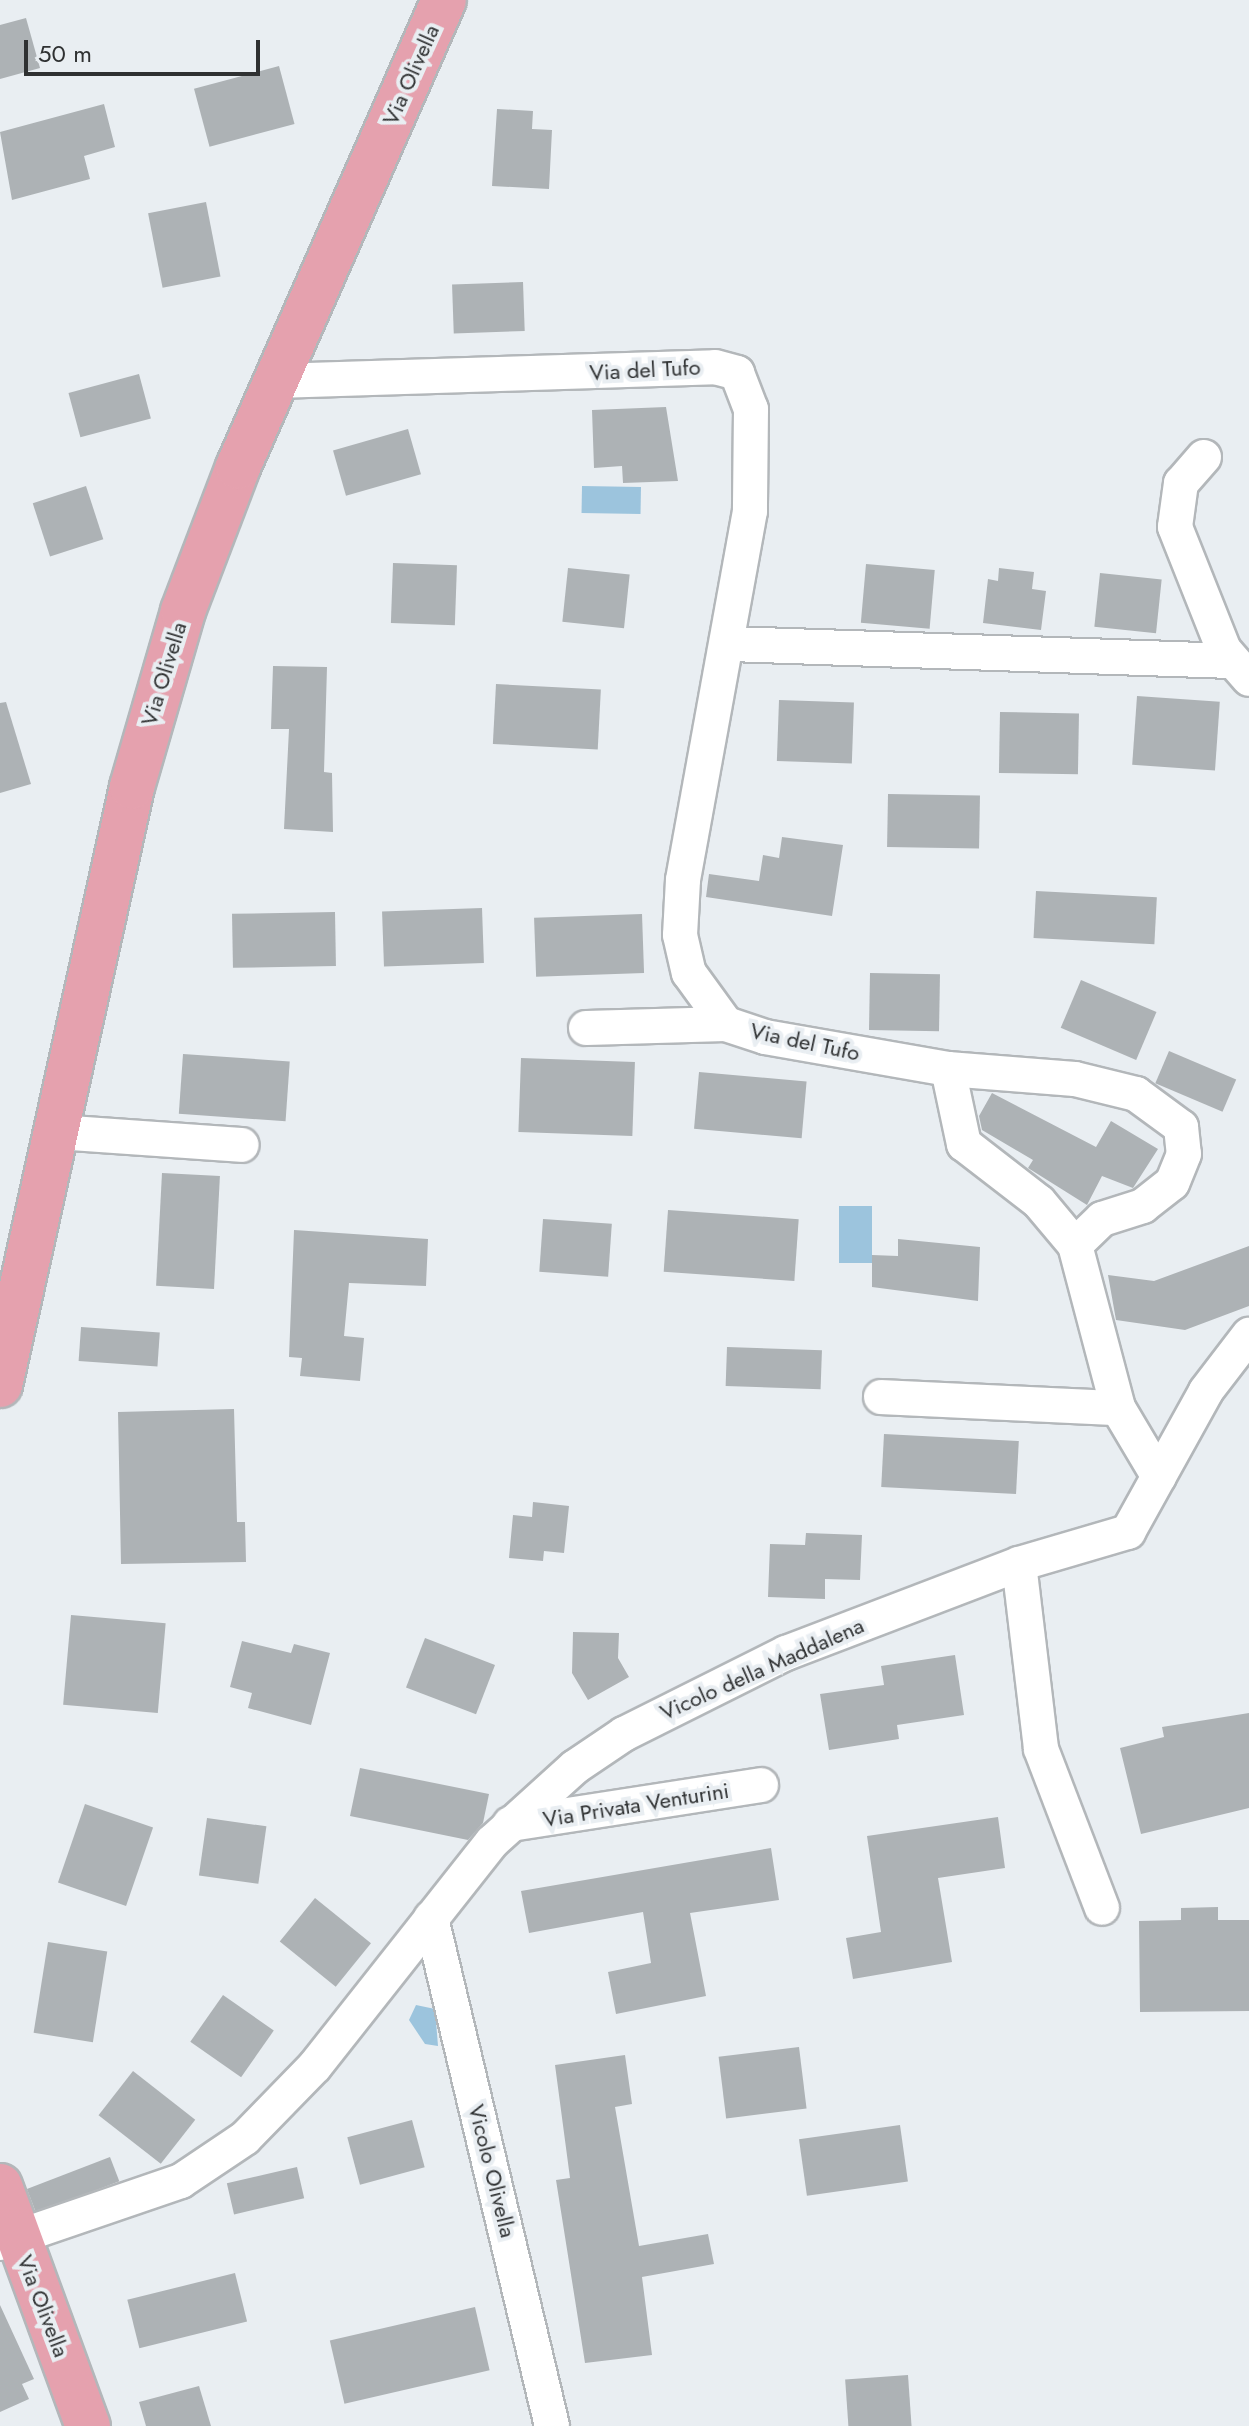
<!DOCTYPE html>
<html>
<head>
<meta charset="utf-8">
<style>
  body { margin:0 }
  #map { position:relative; width:1249px; height:2426px; overflow:hidden; background:#e9eef2; font-family:Jost,sans-serif }
  div>[style] { position:absolute }
  .water>* { inset:0; background:#9cc4dd; transform-origin:0 0 }
  .building>* { inset:0; background:#adb2b5; transform-origin:0 0 }
  .roads { filter:drop-shadow(2px 0 #b3b7ba) drop-shadow(-2px 0 #b3b7ba) drop-shadow(0 2px #b3b7ba) drop-shadow(0 -2px #b3b7ba) }
  .minor>* { height:34px; margin:-17px; padding:0 17px; transform-origin:17px; border-radius:17px; background:#fff }
  .major>* { height:44px; margin:-22px; padding:0 22px; transform-origin:22px; border-radius:22px; background:#e5a1ae }
  span { translate:-50% -50%; white-space:nowrap; text-align:center; line-height:1.15; -webkit-text-stroke:8px #e9eef2; paint-order:stroke }
  .street-label { font-size:22px; color:#2f3132 }
  .scale { position:absolute; left:24px; top:40px; width:236px; height:36px; box-sizing:border-box; border:4px solid #2f3132; border-top:0; padding-left:10px; font-size:24px; line-height:28px; white-space:nowrap; color:#2f3132; -webkit-text-stroke:6px #e9eef2; paint-order:stroke }
</style>
</head>
<body>
<div id="map">
  <div class="water">
    <i style="left:582px;top:486px;width:59px;height:27px;rotate:1deg"></i>
    <i style="left:839px;top:1206px;width:33px;height:57px"></i>
    <i style="clip-path:polygon(416px 2005px,435px 2009px,438px 2046px,425px 2044px,409px 2020px)"></i>
  </div>
  <div class="building">
    <i style="clip-path:polygon(26px 18px,40px 68px,0 79px,0 25px)"></i>
    <i style="left:279px;top:66px;width:60px;height:88px;rotate:75deg"></i>
    <i style="clip-path:polygon(104px 104px,115px 147px,84px 156px,90px 179px,12px 200px,0 132px)"></i>
    <i style="clip-path:polygon(497px 109px,533px 111px,532px 129px,552px 130px,549px 189px,492px 186px)"></i>
    <i style="left:206px;top:202px;width:76px;height:59px;rotate:79deg"></i>
    <i style="left:523px;top:282px;width:49px;height:71px;rotate:88deg"></i>
    <i style="left:139px;top:374px;width:46px;height:73px;rotate:75deg"></i>
    <i style="clip-path:polygon(666px 407px,678px 481px,623px 483px,622px 466px,594px 468px,592px 410px)"></i>
    <i style="left:408px;top:429px;width:47px;height:78px;rotate:74deg"></i>
    <i style="left:86px;top:486px;width:56px;height:56px;rotate:72deg"></i>
    <i style="left:393px;top:563px;width:64px;height:60px;rotate:2deg"></i>
    <i style="left:866px;top:564px;width:69px;height:59px;rotate:5deg"></i>
    <i style="left:568px;top:568px;width:62px;height:54px;rotate:6deg"></i>
    <i style="clip-path:polygon(999px 568px,1034px 572px,1032px 589px,1046px 591px,1041px 630px,983px 623px,988px 579px,998px 581px)"></i>
    <i style="left:1100px;top:573px;width:62px;height:54px;rotate:6deg"></i>
    <i style="clip-path:polygon(273px 666px,327px 667px,324px 772px,332px 773px,333px 832px,284px 829px,289px 729px,271px 729px)"></i>
    <i style="left:496px;top:684px;width:105px;height:60px;rotate:3deg"></i>
    <i style="left:1137px;top:696px;width:83px;height:69px;rotate:4deg"></i>
    <i style="left:779px;top:700px;width:75px;height:61px;rotate:2deg"></i>
    <i style="clip-path:polygon(6px 702px,31px 784px,0 793px,0 703px)"></i>
    <i style="left:1000px;top:712px;width:79px;height:61px;rotate:1deg"></i>
    <i style="left:888px;top:794px;width:92px;height:53px;rotate:1deg"></i>
    <i style="clip-path:polygon(782px 837px,843px 845px,832px 916px,706px 897px,709px 874px,759px 881px,763px 855px,779px 858px)"></i>
    <i style="left:1036px;top:891px;width:121px;height:47px;rotate:3deg"></i>
    <i style="left:482px;top:908px;width:55px;height:100px;rotate:88deg"></i>
    <i style="left:335px;top:912px;width:54px;height:103px;rotate:89deg"></i>
    <i style="left:642px;top:914px;width:59px;height:108px;rotate:88deg"></i>
    <i style="left:870px;top:973px;width:70px;height:57px;rotate:1deg"></i>
    <i style="left:1081px;top:980px;width:82px;height:52px;rotate:23deg"></i>
    <i style="left:1169px;top:1051px;width:73px;height:35px;rotate:23deg"></i>
    <i style="left:183px;top:1054px;width:107px;height:60px;rotate:4deg"></i>
    <i style="left:521px;top:1058px;width:114px;height:74px;rotate:2deg"></i>
    <i style="left:699px;top:1072px;width:108px;height:57px;rotate:5deg"></i>
    <i style="clip-path:polygon(992px 1093px,1096px 1147px,1111px 1121px,1158px 1149px,1133px 1188px,1102px 1176px,1087px 1205px,1028px 1168px,1033px 1160px,982px 1130px,979px 1116px)"></i>
    <i style="left:162px;top:1173px;width:58px;height:113px;rotate:3deg"></i>
    <i style="left:668px;top:1210px;width:131px;height:62px;rotate:4deg"></i>
    <i style="left:543px;top:1219px;width:69px;height:53px;rotate:4deg"></i>
    <i style="clip-path:polygon(294px 1230px,428px 1239px,426px 1286px,349px 1283px,344px 1336px,364px 1338px,360px 1381px,300px 1376px,302px 1358px,289px 1357px)"></i>
    <i style="clip-path:polygon(898px 1239px,980px 1247px,978px 1301px,872px 1287px,872px 1255px,898px 1256px)"></i>
    <i style="clip-path:polygon(1249px 1246px,1249px 1306px,1185px 1330px,1116px 1320px,1108px 1275px,1154px 1281px)"></i>
    <i style="left:81px;top:1327px;width:79px;height:34px;rotate:4deg"></i>
    <i style="left:727px;top:1347px;width:95px;height:39px;rotate:2deg"></i>
    <i style="clip-path:polygon(234px 1409px,237px 1522px,245px 1522px,246px 1562px,121px 1564px,118px 1412px)"></i>
    <i style="left:884px;top:1434px;width:135px;height:53px;rotate:3deg"></i>
    <i style="clip-path:polygon(533px 1502px,569px 1506px,564px 1553px,544px 1551px,543px 1561px,509px 1558px,513px 1515px,532px 1517px)"></i>
    <i style="clip-path:polygon(806px 1533px,862px 1535px,860px 1580px,825px 1579px,825px 1599px,768px 1597px,770px 1544px,805px 1545px)"></i>
    <i style="left:71px;top:1615px;width:95px;height:90px;rotate:5deg"></i>
    <i style="clip-path:polygon(573px 1632px,619px 1633px,618px 1658px,629px 1677px,588px 1700px,572px 1673px)"></i>
    <i style="left:425px;top:1638px;width:75px;height:53px;rotate:21deg"></i>
    <i style="clip-path:polygon(242px 1641px,291px 1653px,294px 1644px,330px 1653px,311px 1725px,248px 1708px,252px 1693px,230px 1687px)"></i>
    <i style="clip-path:polygon(955px 1655px,964px 1715px,897px 1725px,899px 1739px,829px 1750px,820px 1694px,884px 1685px,881px 1666px)"></i>
    <i style="clip-path:polygon(1249px 1713px,1249px 1808px,1141px 1834px,1120px 1748px,1164px 1737px,1162px 1727px)"></i>
    <i style="clip-path:polygon(360px 1768px,489px 1794px,483px 1823px,468px 1840px,350px 1816px)"></i>
    <i style="left:85px;top:1804px;width:72px;height:83px;rotate:19deg"></i>
    <i style="clip-path:polygon(998px 1817px,1005px 1868px,938px 1878px,952px 1962px,853px 1979px,846px 1938px,881px 1932px,867px 1836px)"></i>
    <i style="left:207px;top:1818px;width:60px;height:58px;rotate:8deg"></i>
    <i style="clip-path:polygon(771px 1848px,779px 1900px,690px 1913px,706px 1996px,616px 2014px,608px 1972px,651px 1963px,643px 1912px,529px 1933px,521px 1891px)"></i>
    <i style="left:315px;top:1898px;width:72px;height:56px;rotate:39deg"></i>
    <i style="clip-path:polygon(1218px 1907px,1218px 1920px,1249px 1920px,1249px 2011px,1140px 2012px,1139px 1921px,1181px 1920px,1181px 1908px)"></i>
    <i style="left:48px;top:1942px;width:60px;height:92px;rotate:9deg"></i>
    <i style="left:223px;top:1995px;width:62px;height:57px;rotate:35deg"></i>
    <i style="left:799px;top:2047px;width:62px;height:81px;rotate:83deg"></i>
    <i style="clip-path:polygon(625px 2055px,632px 2104px,615px 2107px,639px 2246px,708px 2234px,714px 2264px,642px 2277px,652px 2355px,585px 2363px,556px 2180px,570px 2178px,555px 2065px)"></i>
    <i style="left:133px;top:2071px;width:79px;height:56px;rotate:38deg"></i>
    <i style="left:412px;top:2120px;width:49px;height:67px;rotate:75deg"></i>
    <i style="left:900px;top:2125px;width:57px;height:102px;rotate:82deg"></i>
    <i style="left:110px;top:2157px;width:26px;height:89px;rotate:69deg"></i>
    <i style="left:297px;top:2167px;width:32px;height:72px;rotate:77deg"></i>
    <i style="left:235px;top:2273px;width:50px;height:111px;rotate:76deg"></i>
    <i style="clip-path:polygon(0 2305px,34px 2379px,22px 2384px,29px 2399px,0 2412px)"></i>
    <i style="left:475px;top:2307px;width:65px;height:149px;rotate:77deg"></i>
    <i style="left:908px;top:2375px;width:51px;height:63px;rotate:86deg"></i>
    <i style="clip-path:polygon(199px 2386px,211px 2426px,146px 2426px,139px 2402px)"></i>
  </div>
  <div class="roads">
    <div class="minor">
      <i style="left:276px;top:381px;width:439px;rotate:-1.8deg"></i>
      <i style="left:715px;top:367px;width:23px;rotate:15deg"></i>
      <i style="left:737px;top:373px;width:39px;rotate:69deg"></i>
      <i style="left:751px;top:409px;width:102px;rotate:90.6deg"></i>
      <i style="left:750px;top:511px;width:375px;rotate:100.3deg"></i>
      <i style="left:683px;top:880px;width:55px;rotate:93.1deg"></i>
      <i style="left:680px;top:935px;width:39px;rotate:77deg"></i>
      <i style="left:689px;top:973px;width:63px;rotate:54deg"></i>
      <i style="left:726px;top:1024px;width:41px;rotate:18.4deg"></i>
      <i style="left:765px;top:1037px;width:186px;rotate:9.9deg"></i>
      <i style="left:948px;top:1069px;width:127px;rotate:4.5deg"></i>
      <i style="left:1075px;top:1079px;width:63px;rotate:13.8deg"></i>
      <i style="left:1136px;top:1094px;width:56px;rotate:36.3deg"></i>
      <i style="left:1181px;top:1127px;width:27px;rotate:84deg"></i>
      <i style="left:1184px;top:1154px;width:31px;rotate:112deg"></i>
      <i style="left:1172px;top:1183px;width:37px;rotate:142deg"></i>
      <i style="left:1143px;top:1206px;width:43px;rotate:162.4deg"></i>
      <i style="left:1102px;top:1219px;width:37px;rotate:136deg"></i>
      <i style="left:1204px;top:457px;width:35px;rotate:131deg"></i>
      <i style="left:1181px;top:483px;width:44px;rotate:97.8deg"></i>
      <i style="left:1175px;top:527px;width:132px;rotate:68.3deg"></i>
      <i style="left:1224px;top:650px;width:38px;rotate:49deg"></i>
      <i style="left:730px;top:644px;width:502px;rotate:1.94deg"></i>
      <i style="left:586px;top:1028px;width:140px;rotate:-1.6deg"></i>
      <i style="left:948px;top:1069px;width:77px;rotate:78deg"></i>
      <i style="left:964px;top:1144px;width:95px;rotate:37.7deg"></i>
      <i style="left:1039px;top:1202px;width:56px;rotate:50.1deg"></i>
      <i style="left:1075px;top:1245px;width:169px;rotate:75.2deg"></i>
      <i style="left:1118px;top:1408px;width:80px;rotate:59.3deg"></i>
      <i style="left:56px;top:1132px;width:186px;rotate:4deg"></i>
      <i style="left:881px;top:1397px;width:237px;rotate:2.7deg"></i>
      <i style="left:1019px;top:1564px;width:186px;rotate:83.2deg"></i>
      <i style="left:1041px;top:1749px;width:170px;rotate:69deg"></i>
      <i style="left:510px;top:1824px;width:254px;rotate:-8.8deg"></i>
      <i style="left:431px;top:1918px;width:522px;rotate:76.6deg"></i>
      <i style="left:0;top:2243px;width:191px;rotate:-18.9deg"></i>
      <i style="left:181px;top:2181px;width:77px;rotate:-33.9deg"></i>
      <i style="left:245px;top:2138px;width:100px;rotate:-45.8deg"></i>
      <i style="left:315px;top:2066px;width:285px;rotate:-51.7deg"></i>
      <i style="left:492px;top:1842px;width:112px;rotate:-42.1deg"></i>
      <i style="left:575px;top:1767px;width:59px;rotate:-34deg"></i>
      <i style="left:624px;top:1734px;width:181px;rotate:-26.6deg"></i>
      <i style="left:786px;top:1653px;width:249px;rotate:-20.9deg"></i>
      <i style="left:1019px;top:1564px;width:114px;rotate:-16.4deg"></i>
      <i style="left:1128px;top:1532px;width:161px;rotate:-61deg"></i>
      <i style="left:1206px;top:1391px;width:71px;rotate:-52.5deg"></i>
    </div>
    <div class="major">
      <i style="left:0;top:1385px;width:612px;rotate:-77.55deg"></i>
      <i style="left:132px;top:787px;width:183px;rotate:-73.8deg"></i>
      <i style="left:183px;top:611px;width:154px;rotate:-69.1deg"></i>
      <i style="left:238px;top:467px;width:510px;rotate:-66.2deg"></i>
      <i style="left:0;top:2186px;width:256px;rotate:69.9deg"></i>
    </div>
  </div>
  <div class="street-label">
    <span style="left:411px;top:75px;rotate:-66deg">Via Olivella</span>
    <span style="left:645px;top:370px;rotate:-3deg">Via del Tufo</span>
    <span style="left:164px;top:674px;rotate:-73deg">Via Olivella</span>
    <span style="left:805px;top:1042px;rotate:12deg">Via del Tufo</span>
    <span style="left:762px;top:1669px;rotate:-24deg">Vicolo della Maddalena</span>
    <span style="left:636px;top:1805px;rotate:-9deg">Via Privata Venturini</span>
    <span style="left:492px;top:2171px;rotate:76deg">Vicolo Olivella</span>
    <span style="left:43px;top:2306px;rotate:69deg">Via Olivella</span>
  </div>
  <div class="scale">50 m</div>
</div>
</body>
</html>
